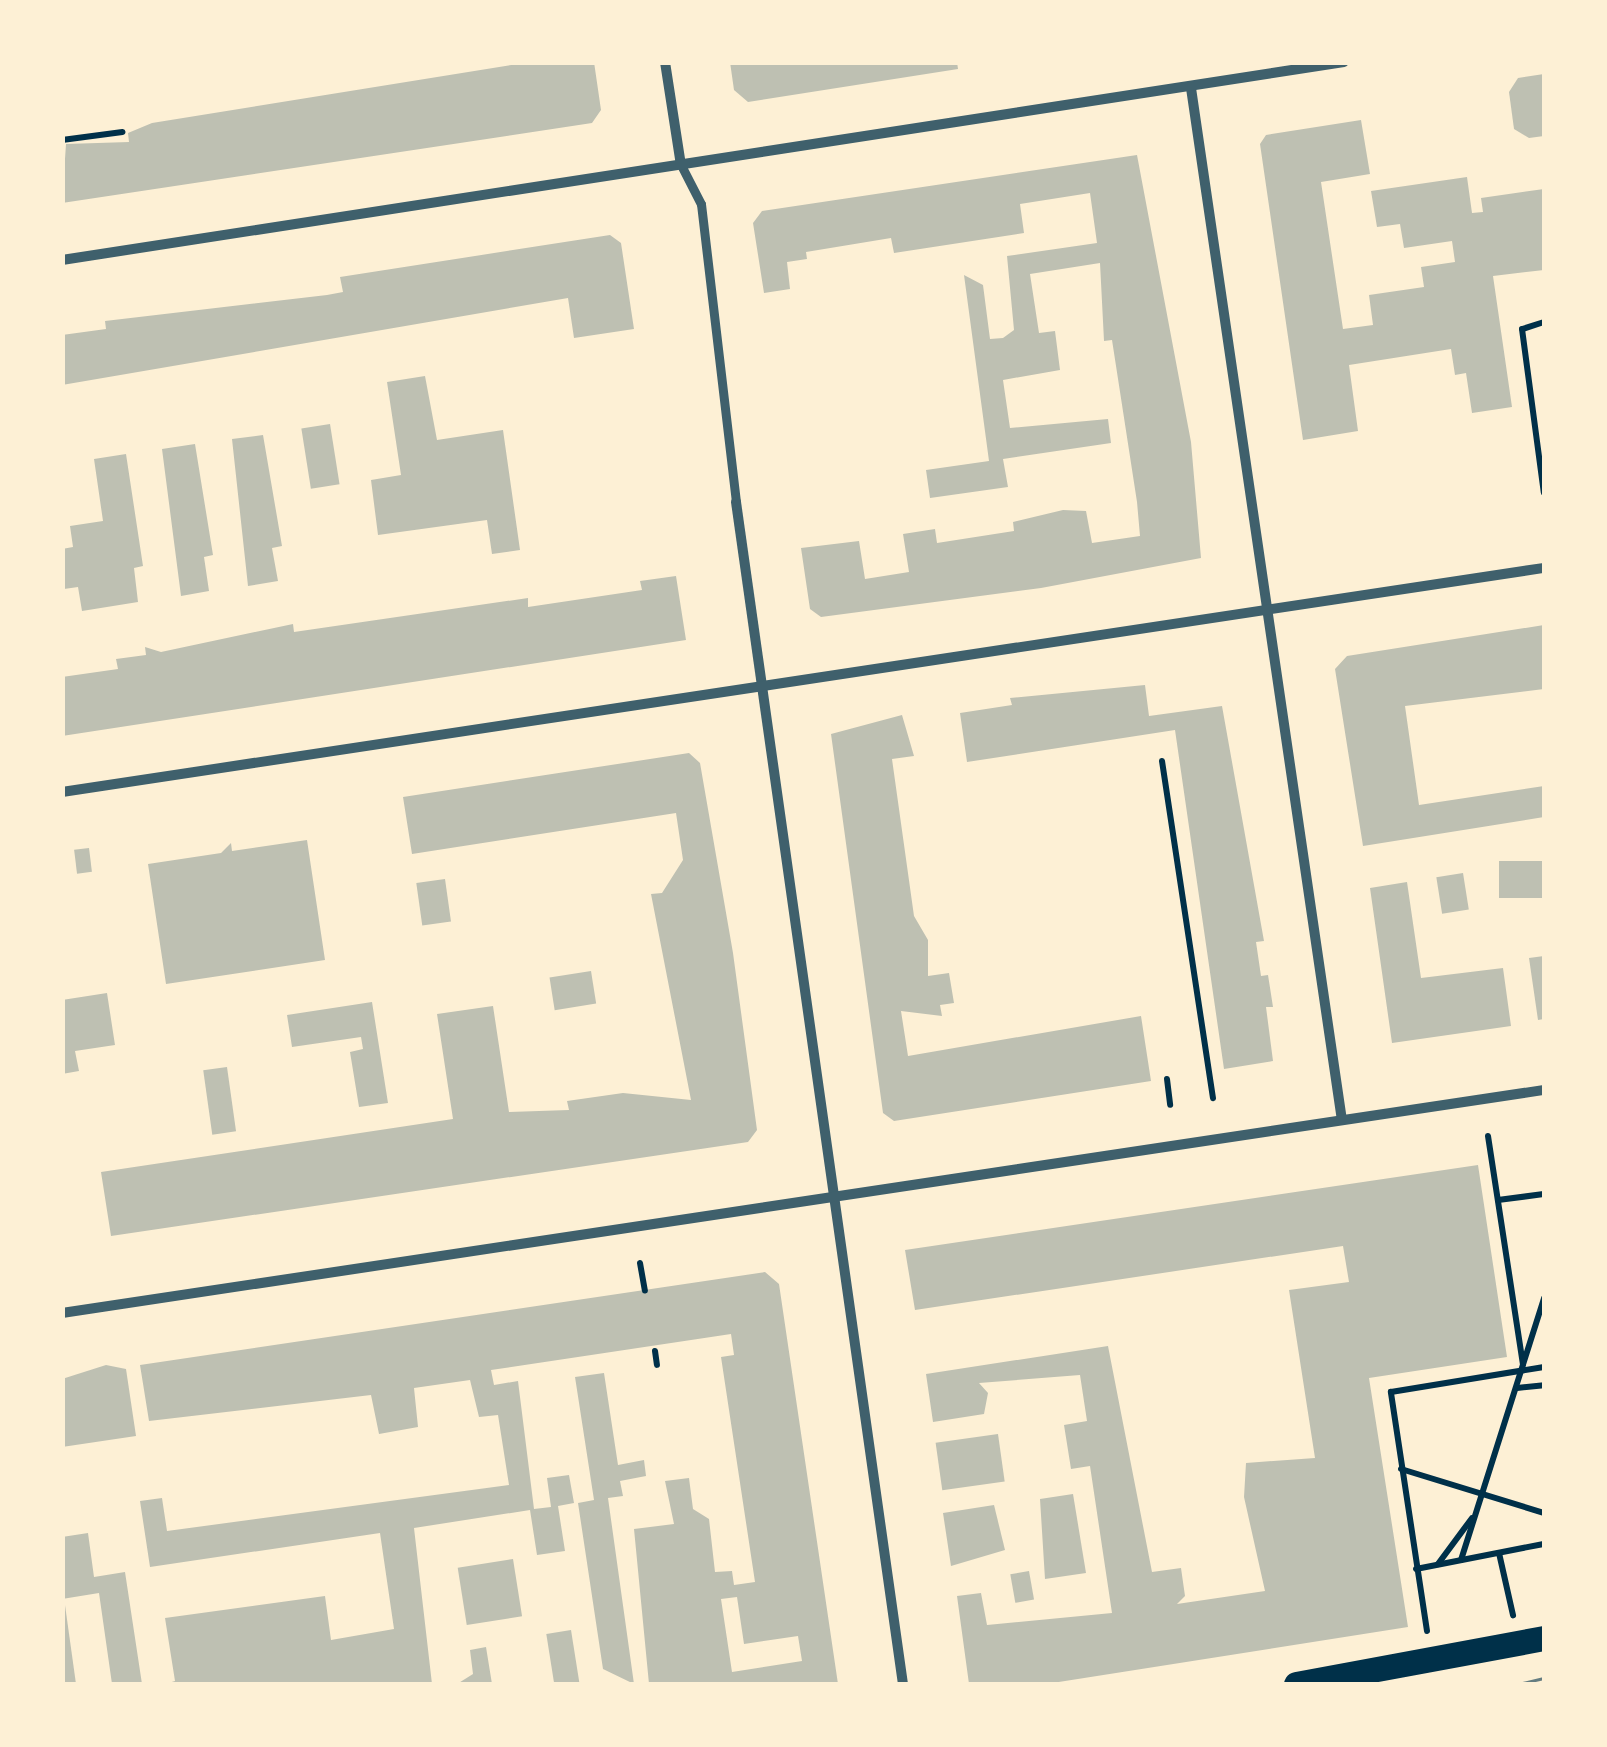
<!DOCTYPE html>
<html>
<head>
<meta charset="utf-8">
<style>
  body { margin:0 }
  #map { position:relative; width:1607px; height:1747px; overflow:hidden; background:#fdf0d5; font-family:"Roboto Condensed",sans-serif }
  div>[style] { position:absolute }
  .building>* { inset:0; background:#bec0b2; transform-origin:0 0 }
  .path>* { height:6px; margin:-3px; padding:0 3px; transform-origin:3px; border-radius:3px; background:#003049 }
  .pedestrian>* { height:9px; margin:-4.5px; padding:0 4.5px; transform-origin:4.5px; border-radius:4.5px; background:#3f606c }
  .minor>* { height:10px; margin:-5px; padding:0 5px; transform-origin:5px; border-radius:5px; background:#3f606c }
  .primary>* { height:25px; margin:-12.5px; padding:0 12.5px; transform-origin:12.5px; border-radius:12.5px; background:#003049 }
  .tram>* { height:2.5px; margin:-1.25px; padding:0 1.25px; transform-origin:1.25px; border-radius:1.25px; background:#657d81 }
  span { translate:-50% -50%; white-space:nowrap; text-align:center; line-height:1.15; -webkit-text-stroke:8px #fdf0d5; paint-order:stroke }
  .frame { position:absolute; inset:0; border:65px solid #fdf0d5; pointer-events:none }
</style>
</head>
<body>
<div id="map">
  <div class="building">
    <i style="clip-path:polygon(530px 62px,594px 62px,601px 110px,592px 123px,62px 203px,66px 144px,129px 142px,128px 133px,152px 123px)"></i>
    <i style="clip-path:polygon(730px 62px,957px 62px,958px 69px,748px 102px,734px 90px)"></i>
    <i style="clip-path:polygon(1544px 74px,1544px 136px,1529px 138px,1514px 129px,1509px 92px,1518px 78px)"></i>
    <i style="clip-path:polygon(1361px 120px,1370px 174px,1321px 182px,1343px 329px,1373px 325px,1369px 295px,1424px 287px,1421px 267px,1455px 262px,1452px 241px,1404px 248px,1400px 224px,1377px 227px,1371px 191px,1467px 177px,1472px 213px,1483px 212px,1481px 198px,1544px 189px,1544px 270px,1493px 276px,1512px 407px,1472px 413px,1466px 373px,1455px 375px,1451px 349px,1349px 365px,1358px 431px,1303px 440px,1260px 144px,1266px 135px)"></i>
    <i style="clip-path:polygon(1137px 155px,1191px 442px,1201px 558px,1041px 588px,821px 617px,810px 609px,801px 548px,859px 541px,865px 579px,909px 572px,903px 534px,935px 529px,937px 543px,1014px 531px,1013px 522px,1063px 510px,1086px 511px,1092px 543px,1140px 536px,1137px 502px,1112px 340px,1104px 341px,1100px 263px,1030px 274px,1039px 333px,1055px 331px,1060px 370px,1003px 380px,1010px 428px,1108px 419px,1111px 443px,1003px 459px,1008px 487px,930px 498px,926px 470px,989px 461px,964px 275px,983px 285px,990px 339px,1003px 338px,1014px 330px,1007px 256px,1097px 243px,1090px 193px,1020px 204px,1024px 233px,894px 253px,891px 238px,806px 252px,807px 259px,787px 262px,790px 289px,764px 293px,753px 223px,762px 211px)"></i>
    <i style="clip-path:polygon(610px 235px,621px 243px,634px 329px,574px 338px,568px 298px,62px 385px,62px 335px,106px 329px,105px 321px,327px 295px,343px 292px,340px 277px)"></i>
    <i style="clip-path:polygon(425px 376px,437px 440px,503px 430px,520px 550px,492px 554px,487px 520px,378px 535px,371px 480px,401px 475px,387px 382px)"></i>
    <i style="left:330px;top:424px;width:61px;height:29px;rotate:81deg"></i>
    <i style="clip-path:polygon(263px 435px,282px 546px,272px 548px,278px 581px,248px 586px,232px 439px)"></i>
    <i style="clip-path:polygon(195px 444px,213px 555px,204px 557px,209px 591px,181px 596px,162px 449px)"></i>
    <i style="clip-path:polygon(126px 454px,143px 566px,134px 568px,138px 602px,82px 611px,78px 587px,64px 589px,62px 549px,73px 547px,70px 526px,103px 521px,94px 459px)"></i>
    <i style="clip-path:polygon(676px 576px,686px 640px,62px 736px,62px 677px,118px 669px,116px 659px,146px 655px,145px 647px,161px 652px,293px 624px,294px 632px,528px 598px,528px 607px,642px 590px,640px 581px)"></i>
    <i style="clip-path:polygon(1544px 625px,1544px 689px,1405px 706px,1419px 805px,1544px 786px,1544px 817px,1363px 846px,1335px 669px,1347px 656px)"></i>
    <i style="clip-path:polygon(1145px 685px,1149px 716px,1222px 706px,1264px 941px,1256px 942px,1261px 976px,1268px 975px,1273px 1007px,1266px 1007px,1273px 1061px,1224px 1069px,1175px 730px,967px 762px,960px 713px,1012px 705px,1010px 698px)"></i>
    <i style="clip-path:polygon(902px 715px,914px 756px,892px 759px,914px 916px,928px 940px,928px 976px,949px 973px,954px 1003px,940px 1005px,942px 1016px,901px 1011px,908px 1056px,1141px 1016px,1151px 1081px,894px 1121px,883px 1113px,831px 734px)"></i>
    <i style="clip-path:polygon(689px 753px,700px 763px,733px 953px,757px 1130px,748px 1142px,111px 1236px,101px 1172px,453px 1119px,437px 1014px,493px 1006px,509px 1112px,569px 1110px,567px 1101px,623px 1093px,691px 1100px,651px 894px,662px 893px,683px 860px,676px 813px,412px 854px,403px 797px)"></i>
    <i style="clip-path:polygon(307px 840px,325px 960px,166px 984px,148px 864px,221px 853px,231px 843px,232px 851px)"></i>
    <i style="left:89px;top:848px;width:24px;height:15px;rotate:83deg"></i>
    <i style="left:1544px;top:861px;width:37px;height:45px;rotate:90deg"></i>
    <i style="left:1463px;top:873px;width:37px;height:27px;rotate:81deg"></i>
    <i style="left:445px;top:879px;width:43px;height:29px;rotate:82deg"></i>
    <i style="clip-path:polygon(1407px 882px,1421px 978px,1503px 968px,1511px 1026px,1392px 1043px,1370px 888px)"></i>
    <i style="clip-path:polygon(1544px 956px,1544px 1019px,1538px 1020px,1529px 958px)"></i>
    <i style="left:591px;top:971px;width:33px;height:42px;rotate:81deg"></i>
    <i style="clip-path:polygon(107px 993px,115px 1045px,75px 1051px,79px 1071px,62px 1074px,62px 1000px)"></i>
    <i style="clip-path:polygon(372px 1002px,388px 1103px,359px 1107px,350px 1052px,363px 1049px,361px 1037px,292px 1047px,287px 1015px)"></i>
    <i style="left:227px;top:1067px;width:65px;height:24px;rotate:82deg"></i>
    <i style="clip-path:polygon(1478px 1165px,1507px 1357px,1369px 1378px,1408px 1627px,1046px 1684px,969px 1684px,957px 1596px,981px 1593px,987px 1625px,1112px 1613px,1090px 1466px,1071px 1469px,1064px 1425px,1087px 1421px,1080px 1375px,979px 1383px,988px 1393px,984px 1414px,933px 1422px,926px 1374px,1108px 1346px,1152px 1572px,1181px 1568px,1185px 1596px,1177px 1604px,1265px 1591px,1244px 1497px,1246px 1463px,1315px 1458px,1289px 1290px,1349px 1282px,1343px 1246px,915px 1310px,905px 1250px)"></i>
    <i style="clip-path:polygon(evenodd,765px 1272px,779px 1284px,838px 1684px,649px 1684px,634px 1529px,674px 1524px,665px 1481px,689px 1478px,693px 1509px,709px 1519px,715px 1572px,732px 1571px,734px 1585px,755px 1582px,721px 1357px,734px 1355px,731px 1334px,491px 1370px,494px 1385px,518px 1381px,534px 1509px,551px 1507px,547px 1478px,569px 1475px,574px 1503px,558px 1506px,565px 1551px,537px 1555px,530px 1510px,414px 1528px,432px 1684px,165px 1684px,175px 1681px,165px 1618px,325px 1596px,331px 1640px,394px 1629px,380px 1533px,150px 1567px,140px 1501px,162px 1498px,167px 1531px,509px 1485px,498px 1415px,479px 1417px,470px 1380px,414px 1388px,418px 1427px,379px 1434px,371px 1395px,149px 1421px,140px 1365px,765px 1272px,737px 1597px,744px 1644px,798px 1636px,802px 1661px,732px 1672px,721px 1599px,737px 1597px)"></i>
    <i style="clip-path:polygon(106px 1365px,126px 1369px,136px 1436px,62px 1447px,62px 1379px)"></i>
    <i style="clip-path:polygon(604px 1373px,618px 1465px,644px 1460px,646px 1476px,620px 1481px,623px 1496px,608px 1498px,634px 1684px,603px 1669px,578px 1503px,594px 1500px,575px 1377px)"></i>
    <i style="left:998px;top:1434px;width:48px;height:63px;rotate:82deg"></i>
    <i style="clip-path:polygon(1073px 1494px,1086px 1573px,1045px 1579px,1040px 1499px)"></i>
    <i style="clip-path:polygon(994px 1505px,1005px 1550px,951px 1566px,943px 1513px)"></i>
    <i style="clip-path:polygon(88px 1533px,94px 1577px,125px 1572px,142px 1684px,112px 1684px,99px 1593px,62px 1599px,62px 1537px)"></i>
    <i style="left:513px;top:1559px;width:58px;height:56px;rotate:81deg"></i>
    <i style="left:1029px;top:1571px;width:29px;height:19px;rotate:80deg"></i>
    <i style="clip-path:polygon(65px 1605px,76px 1684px,62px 1684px)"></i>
    <i style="left:571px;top:1630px;width:55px;height:25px;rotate:81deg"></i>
    <i style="clip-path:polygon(486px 1647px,492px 1684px,457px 1684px,473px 1674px,470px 1650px)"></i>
  </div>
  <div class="path">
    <i style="left:62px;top:140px;width:61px;rotate:-7.6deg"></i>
    <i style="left:1544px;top:322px;width:23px;rotate:162deg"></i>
    <i style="left:1522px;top:329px;width:165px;rotate:82.4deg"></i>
    <i style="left:1162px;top:761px;width:341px;rotate:81.4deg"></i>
    <i style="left:1167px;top:1079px;width:26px;rotate:83deg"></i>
    <i style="left:1488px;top:1136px;width:231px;rotate:81.3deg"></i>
    <i style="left:1498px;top:1200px;width:46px;rotate:-7.4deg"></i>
    <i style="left:640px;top:1263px;width:28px;rotate:80deg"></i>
    <i style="left:655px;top:1351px;width:14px;rotate:82deg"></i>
    <i style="left:1517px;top:1388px;width:27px;rotate:-6deg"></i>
    <i style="left:1401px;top:1469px;width:150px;rotate:17.1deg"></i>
    <i style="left:1499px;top:1553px;width:64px;rotate:77.3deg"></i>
    <i style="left:1461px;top:1560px;width:275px;rotate:-72.4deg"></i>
    <i style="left:1438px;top:1564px;width:57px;rotate:-53.5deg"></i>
    <i style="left:1416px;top:1569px;width:130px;rotate:-11.1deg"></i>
    <i style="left:1427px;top:1631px;width:242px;rotate:-98.6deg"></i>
    <i style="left:1391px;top:1392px;width:155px;rotate:-9.3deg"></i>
  </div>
  <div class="pedestrian">
    <i style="left:681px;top:165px;width:44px;rotate:62.9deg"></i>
    <i style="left:701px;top:204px;width:300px;rotate:83.3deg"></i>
  </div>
  <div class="minor">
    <i style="left:665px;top:62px;width:104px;rotate:81.2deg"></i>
    <i style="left:1191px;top:88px;width:1043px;rotate:81.68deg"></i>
    <i style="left:62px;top:260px;width:1297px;rotate:-8.78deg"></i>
    <i style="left:736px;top:502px;width:1194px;rotate:81.96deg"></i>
    <i style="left:62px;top:792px;width:1499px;rotate:-8.6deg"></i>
    <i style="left:62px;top:1313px;width:1499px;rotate:-8.56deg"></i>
  </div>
  <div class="primary">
    <i style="left:1296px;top:1684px;width:252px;rotate:-10.5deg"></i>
  </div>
  <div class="tram">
    <i style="left:1518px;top:1684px;width:27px;rotate:-13deg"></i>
  </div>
  <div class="frame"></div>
</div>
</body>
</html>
